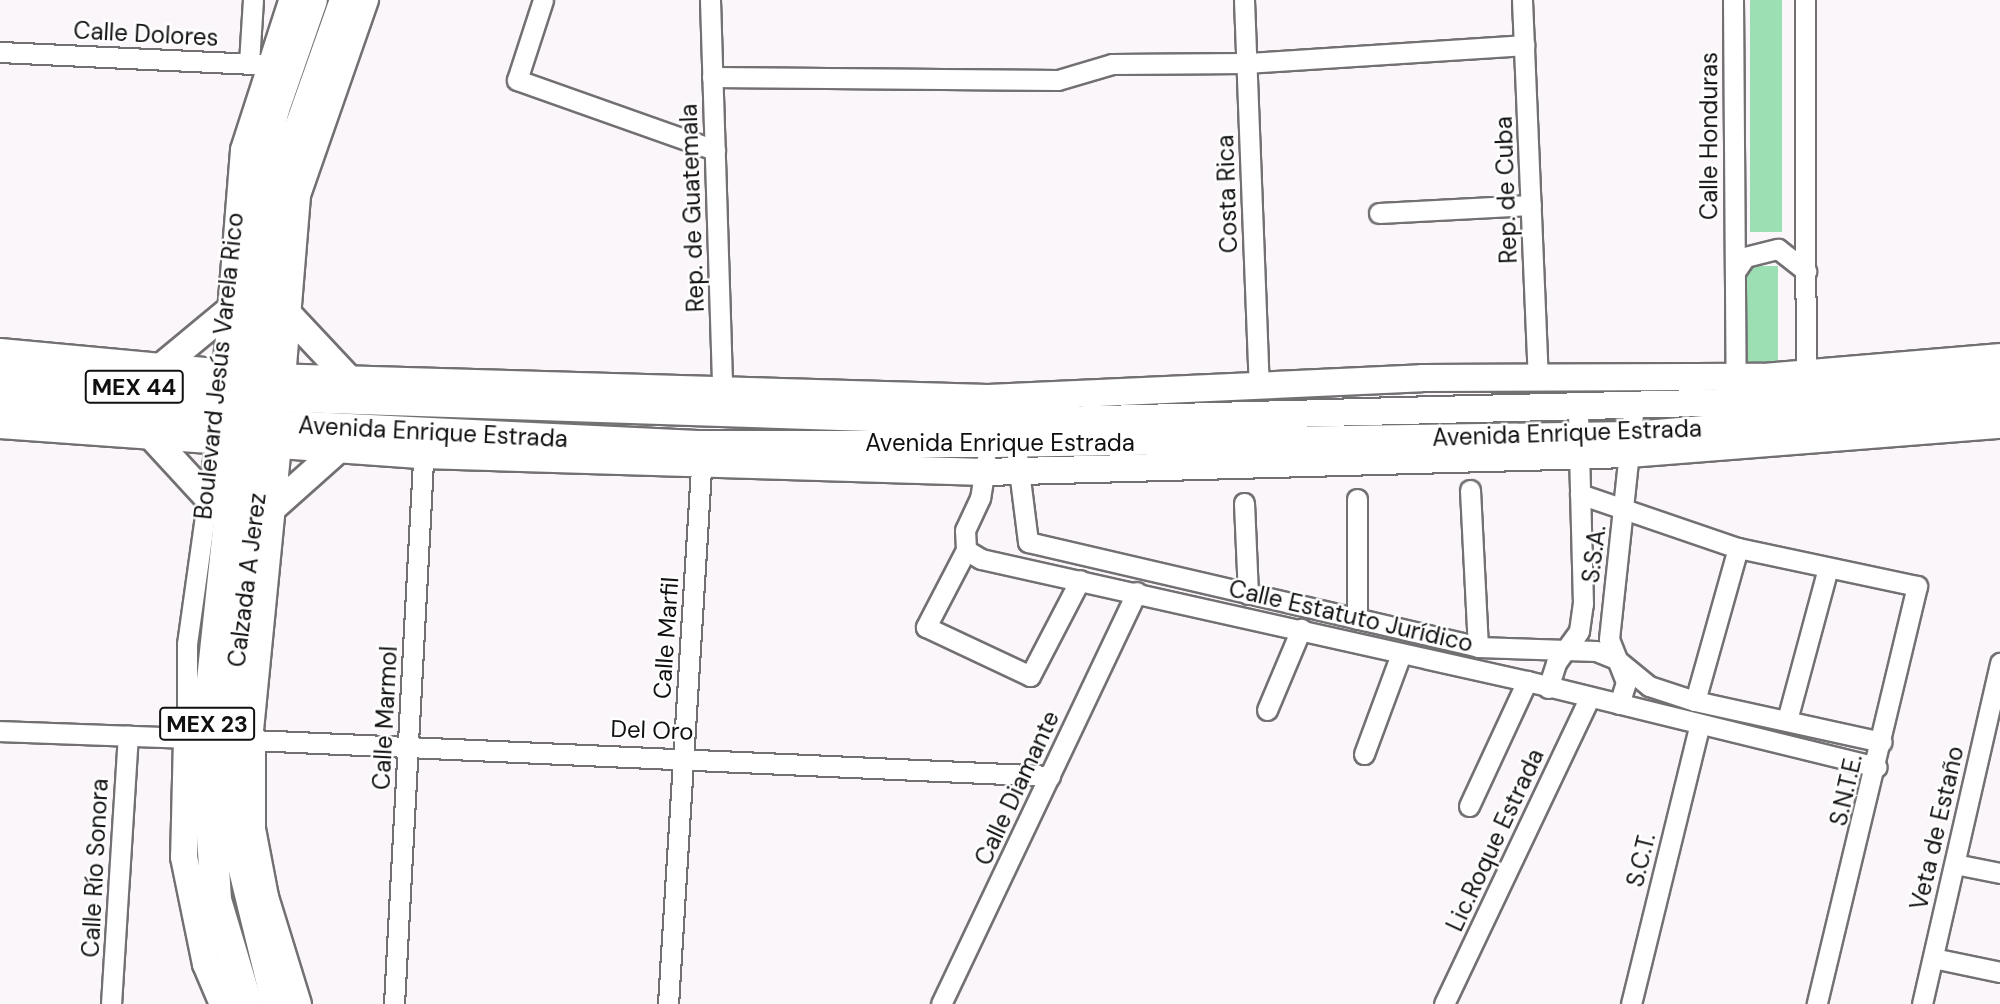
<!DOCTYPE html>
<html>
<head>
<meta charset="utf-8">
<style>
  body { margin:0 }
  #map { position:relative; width:2000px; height:1004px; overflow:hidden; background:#faf6fa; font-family:"DM Sans",sans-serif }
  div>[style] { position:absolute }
  .green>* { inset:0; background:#9cdfb2; transform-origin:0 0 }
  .roads { filter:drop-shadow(2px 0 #737073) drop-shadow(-2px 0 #737073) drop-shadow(0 2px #737073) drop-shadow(0 -2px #737073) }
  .street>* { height:19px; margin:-9.5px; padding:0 9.5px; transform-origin:9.5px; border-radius:9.5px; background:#fff }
  .secondary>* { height:26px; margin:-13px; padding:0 13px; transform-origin:13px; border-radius:13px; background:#fff }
  .primary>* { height:30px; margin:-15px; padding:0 15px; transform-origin:15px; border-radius:15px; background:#fff }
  span { translate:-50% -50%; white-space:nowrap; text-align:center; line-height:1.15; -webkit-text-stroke:5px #fff; paint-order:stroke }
  .shield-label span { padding:2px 5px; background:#fff; border:2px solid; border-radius:5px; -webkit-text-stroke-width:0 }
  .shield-label { font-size:23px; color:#111011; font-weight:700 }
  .street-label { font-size:24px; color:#111011 }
</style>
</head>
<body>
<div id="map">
  <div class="green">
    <i style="left:1750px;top:0;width:32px;height:232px"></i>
    <i style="left:1778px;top:266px;width:97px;height:34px;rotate:90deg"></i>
  </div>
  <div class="roads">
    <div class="street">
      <i style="left:543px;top:0;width:84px;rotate:108deg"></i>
      <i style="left:517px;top:80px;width:210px;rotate:19.5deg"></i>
      <i style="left:710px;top:0;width:404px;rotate:88.2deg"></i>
      <i style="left:1244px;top:0;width:386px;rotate:87.8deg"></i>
      <i style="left:1522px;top:0;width:378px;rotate:87.6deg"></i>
      <i style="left:1733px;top:0;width:387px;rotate:89.6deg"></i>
      <i style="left:1805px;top:0;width:384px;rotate:89.9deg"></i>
      <i style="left:0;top:52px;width:278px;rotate:2.7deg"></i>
      <i style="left:249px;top:63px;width:63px;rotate:-86.4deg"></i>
      <i style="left:712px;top:77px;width:346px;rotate:0.5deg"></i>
      <i style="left:1058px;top:80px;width:56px;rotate:-16.5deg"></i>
      <i style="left:1112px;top:64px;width:135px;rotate:-0.4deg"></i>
      <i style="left:1247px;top:63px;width:278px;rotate:-3.7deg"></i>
      <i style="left:1379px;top:213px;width:152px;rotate:-3deg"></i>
      <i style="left:1735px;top:272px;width:18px;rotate:-56deg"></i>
      <i style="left:1745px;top:257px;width:34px;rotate:-14deg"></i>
      <i style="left:1778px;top:249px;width:36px;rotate:38deg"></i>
      <i style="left:221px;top:386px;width:238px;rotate:-85.4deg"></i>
      <i style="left:240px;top:149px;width:157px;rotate:-72.1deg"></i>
      <i style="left:284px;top:390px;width:196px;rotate:-85.3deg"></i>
      <i style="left:300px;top:195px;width:207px;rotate:-70.8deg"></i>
      <i style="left:1014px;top:431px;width:112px;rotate:82.8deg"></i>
      <i style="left:1028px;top:542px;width:462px;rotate:13.1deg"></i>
      <i style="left:1478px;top:647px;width:118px;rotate:1.9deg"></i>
      <i style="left:1596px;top:651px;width:22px;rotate:22deg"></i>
      <i style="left:1616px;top:659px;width:43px;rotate:39.3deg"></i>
      <i style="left:1649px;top:686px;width:48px;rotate:18.1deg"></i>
      <i style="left:1695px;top:701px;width:191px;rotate:12.4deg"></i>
      <i style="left:282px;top:434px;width:307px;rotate:95.6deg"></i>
      <i style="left:252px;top:740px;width:799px;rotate:2.58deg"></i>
      <i style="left:986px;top:461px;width:37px;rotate:99deg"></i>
      <i style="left:980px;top:498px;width:35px;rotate:115deg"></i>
      <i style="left:965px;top:530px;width:20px;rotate:87deg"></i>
      <i style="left:966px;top:550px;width:17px;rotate:31deg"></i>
      <i style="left:981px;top:559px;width:559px;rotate:12.6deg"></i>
      <i style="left:1527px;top:681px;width:360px;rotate:13.8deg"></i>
      <i style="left:1470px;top:490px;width:157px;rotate:87.1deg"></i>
      <i style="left:1580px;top:494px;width:167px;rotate:18.9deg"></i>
      <i style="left:1738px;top:548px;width:183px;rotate:12deg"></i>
      <i style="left:1917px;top:586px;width:430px;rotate:103.5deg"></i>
      <i style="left:1357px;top:499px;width:120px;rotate:90deg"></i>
      <i style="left:1244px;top:503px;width:91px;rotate:87.5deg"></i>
      <i style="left:966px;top:550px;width:87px;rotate:117.5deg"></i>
      <i style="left:926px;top:627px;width:115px;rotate:25.2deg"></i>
      <i style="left:1030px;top:676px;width:108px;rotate:-62.5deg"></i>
      <i style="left:1548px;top:688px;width:26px;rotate:-72deg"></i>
      <i style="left:1556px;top:663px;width:39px;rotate:-54deg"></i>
      <i style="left:1579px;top:631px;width:27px;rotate:-82deg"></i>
      <i style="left:1583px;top:604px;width:196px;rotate:-91.5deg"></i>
      <i style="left:1695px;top:701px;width:159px;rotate:-74.3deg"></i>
      <i style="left:1619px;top:704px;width:23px;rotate:-72deg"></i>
      <i style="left:1626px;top:682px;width:46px;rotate:-111.6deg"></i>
      <i style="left:1609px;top:639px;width:234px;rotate:-83.9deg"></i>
      <i style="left:1267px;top:710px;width:88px;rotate:-67.2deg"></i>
      <i style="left:1787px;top:720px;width:153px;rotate:-74.9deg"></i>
      <i style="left:0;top:731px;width:187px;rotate:2.1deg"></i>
      <i style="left:187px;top:738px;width:94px;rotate:-90deg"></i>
      <i style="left:187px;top:644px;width:216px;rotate:-82deg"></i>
      <i style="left:1364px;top:754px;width:107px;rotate:-69.7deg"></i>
      <i style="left:1469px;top:806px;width:138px;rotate:-65.1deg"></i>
      <i style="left:1955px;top:864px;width:46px;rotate:11.3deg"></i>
      <i style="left:1933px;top:958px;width:68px;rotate:11.8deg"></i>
      <i style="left:111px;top:1004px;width:269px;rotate:-86.4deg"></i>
      <i style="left:394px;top:1004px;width:563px;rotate:-86.94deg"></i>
      <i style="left:668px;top:1004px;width:552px;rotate:-86.47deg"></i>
      <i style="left:941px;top:1004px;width:456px;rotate:-64.6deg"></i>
      <i style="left:1444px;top:1004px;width:340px;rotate:-64.6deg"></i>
      <i style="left:1631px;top:1004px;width:285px;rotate:-76.2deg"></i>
      <i style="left:1922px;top:1004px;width:350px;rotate:-77.1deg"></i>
    </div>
    <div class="secondary">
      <i style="left:289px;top:315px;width:89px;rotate:46.8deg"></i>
      <i style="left:0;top:352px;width:270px;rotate:5.3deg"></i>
      <i style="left:269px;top:377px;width:719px;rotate:1.67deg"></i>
      <i style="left:988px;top:398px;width:434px;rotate:-2.6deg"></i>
      <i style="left:1422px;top:378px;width:340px;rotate:-0.2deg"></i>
      <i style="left:1762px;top:377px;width:239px;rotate:-4.8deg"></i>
      <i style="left:162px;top:366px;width:83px;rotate:-39.6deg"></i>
      <i style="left:268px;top:398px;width:723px;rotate:1.9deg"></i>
      <i style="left:991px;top:422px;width:745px;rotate:-1.54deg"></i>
      <i style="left:1736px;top:402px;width:265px;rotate:-5deg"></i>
      <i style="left:267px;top:423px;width:436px;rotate:2.8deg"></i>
      <i style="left:702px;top:444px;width:293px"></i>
      <i style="left:995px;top:444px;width:636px;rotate:-0.81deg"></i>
      <i style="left:1631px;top:435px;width:370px;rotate:-4.8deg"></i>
      <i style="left:0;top:425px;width:424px;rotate:4.1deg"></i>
      <i style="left:423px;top:455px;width:562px;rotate:1.73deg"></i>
      <i style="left:985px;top:472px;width:644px;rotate:-1.6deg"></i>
      <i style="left:1629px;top:454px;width:372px;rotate:-4.5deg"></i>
      <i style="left:150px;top:435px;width:86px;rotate:47.4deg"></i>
      <i style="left:275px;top:506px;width:86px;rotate:-41.7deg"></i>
      <i style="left:187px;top:738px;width:119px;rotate:91.4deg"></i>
      <i style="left:184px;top:857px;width:109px;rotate:78.4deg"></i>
      <i style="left:206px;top:964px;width:43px;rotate:67deg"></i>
      <i style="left:252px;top:740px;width:89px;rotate:90deg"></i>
      <i style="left:252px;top:829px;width:69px;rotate:79.2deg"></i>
      <i style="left:265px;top:897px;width:112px;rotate:72.9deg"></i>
    </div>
    <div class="primary">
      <i style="left:0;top:377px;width:262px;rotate:4.4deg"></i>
      <i style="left:0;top:402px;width:259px;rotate:4.2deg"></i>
      <i style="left:247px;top:1004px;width:109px;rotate:-106.6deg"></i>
      <i style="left:216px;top:900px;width:164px;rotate:-93.5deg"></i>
      <i style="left:206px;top:736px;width:364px;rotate:-83.9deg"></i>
      <i style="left:245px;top:374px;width:180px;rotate:-87.1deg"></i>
      <i style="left:254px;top:194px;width:87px;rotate:-76.8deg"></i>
      <i style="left:274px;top:109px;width:115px;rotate:-70.8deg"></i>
      <i style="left:277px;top:1004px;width:160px;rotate:-103.8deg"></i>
      <i style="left:239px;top:849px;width:109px;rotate:-94.2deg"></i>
      <i style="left:231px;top:740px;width:77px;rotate:-85.5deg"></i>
      <i style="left:237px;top:663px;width:242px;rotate:-82.9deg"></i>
      <i style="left:267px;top:423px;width:207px;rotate:-87.2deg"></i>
      <i style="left:277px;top:216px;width:53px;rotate:-79.1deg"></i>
      <i style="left:287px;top:164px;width:174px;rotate:-70.5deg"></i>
    </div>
  </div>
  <div class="shield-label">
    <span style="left:134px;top:387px">MEX 44</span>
    <span style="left:207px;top:724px">MEX 23</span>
  </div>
  <div class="street-label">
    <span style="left:146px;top:34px;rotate:3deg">Calle Dolores</span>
    <span style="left:1709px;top:136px;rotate:-90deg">Calle Honduras</span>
    <span style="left:1506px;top:190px;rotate:-92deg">Rep. de Cuba</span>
    <span style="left:1227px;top:194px;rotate:-92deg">Costa Rica</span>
    <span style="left:692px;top:208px;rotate:-92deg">Rep. de Guatemala</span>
    <span style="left:219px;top:366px;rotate:-84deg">Boulevard Jesús Varela Rico</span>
    <span style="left:433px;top:432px;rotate:3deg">Avenida Enrique Estrada</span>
    <span style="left:1567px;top:433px;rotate:-2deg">Avenida Enrique Estrada</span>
    <span style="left:1000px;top:443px">Avenida Enrique Estrada</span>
    <span style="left:1594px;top:554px;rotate:-83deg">S.S.A.</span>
    <span style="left:247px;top:580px;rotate:-83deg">Calzada A Jerez</span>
    <span style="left:1351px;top:616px;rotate:13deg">Calle Estatuto Jurídico</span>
    <span style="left:666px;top:638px;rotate:-86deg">Calle Marfil</span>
    <span style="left:385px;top:718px;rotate:-87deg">Calle Marmol</span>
    <span style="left:652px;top:730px;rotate:2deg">Del Oro</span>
    <span style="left:1017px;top:788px;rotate:-65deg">Calle Diamante</span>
    <span style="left:1846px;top:790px;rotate:-77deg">S.N.T.E.</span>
    <span style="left:1937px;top:828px;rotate:-77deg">Veta de Estaño</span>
    <span style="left:1495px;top:840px;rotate:-65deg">Lic.Roque Estrada</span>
    <span style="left:1641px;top:860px;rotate:-76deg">S.C.T.</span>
    <span style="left:95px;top:868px;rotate:-87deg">Calle Río Sonora</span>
  </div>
</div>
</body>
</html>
